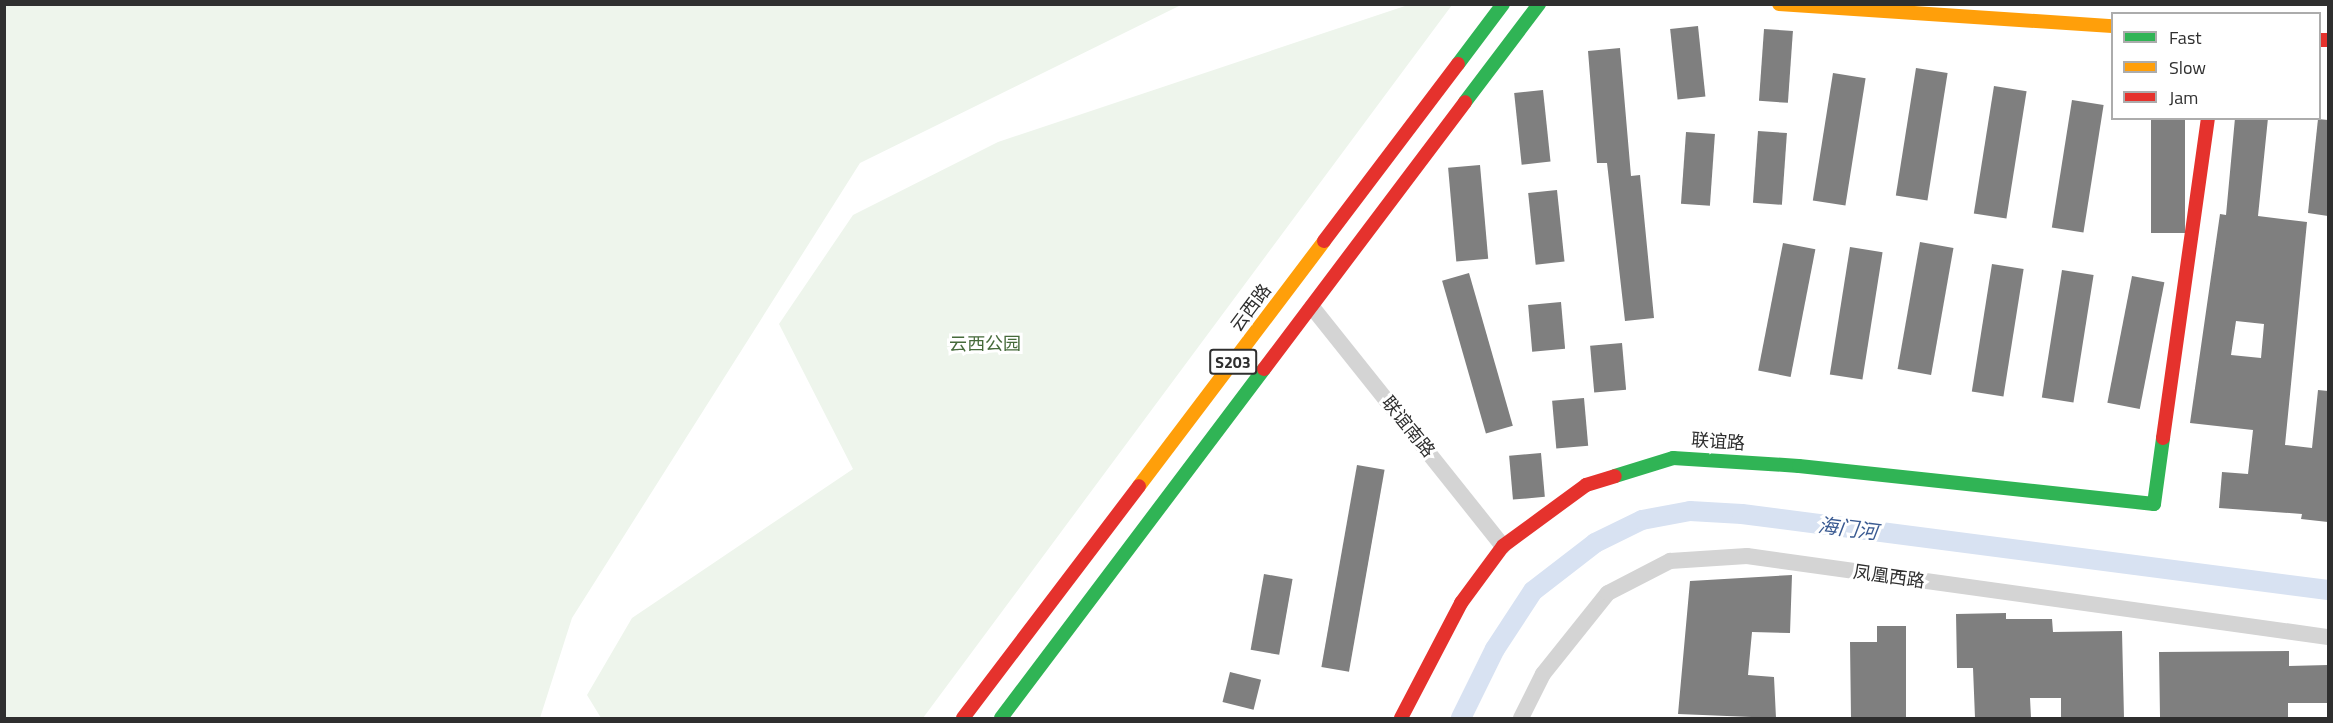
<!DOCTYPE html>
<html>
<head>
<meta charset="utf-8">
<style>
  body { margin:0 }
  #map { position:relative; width:2333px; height:723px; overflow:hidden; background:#fff; font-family:"Titillium Web","Noto Sans SC",sans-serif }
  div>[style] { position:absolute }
  .green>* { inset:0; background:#eef5ec }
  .canal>* { height:20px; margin:-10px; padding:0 10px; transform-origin:10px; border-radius:10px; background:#d8e2f2 }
  .building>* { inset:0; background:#7f7f7f; transform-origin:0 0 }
  .street>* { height:16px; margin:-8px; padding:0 8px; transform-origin:8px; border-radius:8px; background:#d4d4d4 }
  .fast>* { height:14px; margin:-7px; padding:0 7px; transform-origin:7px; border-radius:7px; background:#30b455 }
  .slow>* { height:14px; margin:-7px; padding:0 7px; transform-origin:7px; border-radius:7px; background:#ff9f0a }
  .jam>* { height:14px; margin:-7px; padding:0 7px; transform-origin:7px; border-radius:7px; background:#e5322d }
  span { translate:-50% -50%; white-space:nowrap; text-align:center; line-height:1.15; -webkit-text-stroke:6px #fff; paint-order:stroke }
  .shield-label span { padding:2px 4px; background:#fff; border:2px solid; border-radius:4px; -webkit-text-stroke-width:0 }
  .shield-label { font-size:16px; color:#2f2f2f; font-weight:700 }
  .street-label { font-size:18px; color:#2f2f2f }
  .park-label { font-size:18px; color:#466b3b }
  .water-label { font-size:20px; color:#3b5b92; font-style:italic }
  .frame { position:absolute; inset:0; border:6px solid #2f2f2f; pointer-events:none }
  .legend { position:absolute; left:2111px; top:12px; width:210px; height:108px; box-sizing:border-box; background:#fff; border:2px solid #acacac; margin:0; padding:8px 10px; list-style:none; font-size:18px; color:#2f2f2f }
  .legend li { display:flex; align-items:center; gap:12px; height:30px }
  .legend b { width:30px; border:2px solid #acacac }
</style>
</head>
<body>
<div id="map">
  <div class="green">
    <i style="clip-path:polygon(4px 5px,5px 4px,1181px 5px,860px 163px,572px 618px,540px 718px,5px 718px)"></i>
    <i style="clip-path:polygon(1408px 5px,1452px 5px,923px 718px,601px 718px,587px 695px,632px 618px,853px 469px,779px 324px,853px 215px,998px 142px)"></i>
  </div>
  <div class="canal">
    <i style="left:1461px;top:718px;width:77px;rotate:-63.8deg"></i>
    <i style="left:1495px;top:649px;width:69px;rotate:-56.8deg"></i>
    <i style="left:1533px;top:591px;width:78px;rotate:-37.7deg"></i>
    <i style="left:1595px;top:543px;width:52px;rotate:-26.1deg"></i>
    <i style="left:1642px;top:520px;width:49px;rotate:-10.6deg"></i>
    <i style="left:1690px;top:511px;width:52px;rotate:3.3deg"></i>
    <i style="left:1742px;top:514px;width:591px;rotate:7.39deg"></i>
  </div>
  <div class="building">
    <i style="left:1698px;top:26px;width:71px;height:28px;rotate:84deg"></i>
    <i style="left:1764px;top:29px;width:29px;height:72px;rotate:4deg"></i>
    <i style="clip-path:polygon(1620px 48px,1631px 176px,1640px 175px,1654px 318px,1625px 321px,1607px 163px,1597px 163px,1588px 51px)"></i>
    <i style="left:1916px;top:68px;width:32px;height:129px;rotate:9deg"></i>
    <i style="left:1833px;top:73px;width:33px;height:129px;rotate:9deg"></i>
    <i style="left:1994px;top:86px;width:33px;height:129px;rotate:9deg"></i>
    <i style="left:1543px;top:90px;width:72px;height:29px;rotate:84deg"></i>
    <i style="left:2072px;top:100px;width:32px;height:129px;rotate:9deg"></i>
    <i style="left:2151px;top:118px;width:34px;height:115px"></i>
    <i style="clip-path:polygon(evenodd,2235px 118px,2268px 118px,2258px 216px,2307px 222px,2285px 445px,2312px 448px,2318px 390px,2328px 391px,2328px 522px,2301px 519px,2302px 514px,2219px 508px,2222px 472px,2248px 474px,2253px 430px,2190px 423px,2220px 214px,2226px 215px,2235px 118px,2236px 321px,2264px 324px,2261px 358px,2231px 355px,2236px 321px)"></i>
    <i style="clip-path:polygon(2318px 119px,2328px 120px,2328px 216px,2308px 213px)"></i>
    <i style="left:1758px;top:131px;width:29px;height:72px;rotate:4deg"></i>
    <i style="left:1686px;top:132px;width:29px;height:72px;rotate:4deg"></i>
    <i style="left:1480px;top:165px;width:94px;height:32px;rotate:85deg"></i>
    <i style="left:1557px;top:190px;width:72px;height:29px;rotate:84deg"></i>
    <i style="left:1920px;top:242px;width:34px;height:129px;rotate:10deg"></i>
    <i style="left:1783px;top:243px;width:33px;height:130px;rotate:11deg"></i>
    <i style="left:1850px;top:247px;width:33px;height:129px;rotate:9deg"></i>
    <i style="left:1992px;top:264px;width:32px;height:129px;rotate:9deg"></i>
    <i style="left:2062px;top:270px;width:32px;height:129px;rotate:9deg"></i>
    <i style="left:1469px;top:273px;width:159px;height:28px;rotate:74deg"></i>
    <i style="left:2132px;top:276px;width:33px;height:129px;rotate:11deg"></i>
    <i style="left:1561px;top:302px;width:47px;height:33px;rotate:85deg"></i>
    <i style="left:1622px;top:343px;width:47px;height:32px;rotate:85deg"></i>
    <i style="left:1584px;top:398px;width:48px;height:32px;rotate:85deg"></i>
    <i style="left:1541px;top:453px;width:44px;height:32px;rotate:85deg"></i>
    <i style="left:1357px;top:465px;width:28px;height:205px;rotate:10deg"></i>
    <i style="left:1264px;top:574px;width:29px;height:77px;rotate:10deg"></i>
    <i style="clip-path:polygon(1792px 575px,1790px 633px,1752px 632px,1748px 675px,1774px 677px,1776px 718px,1678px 714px,1690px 581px)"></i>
    <i style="clip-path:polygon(2006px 613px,2006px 619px,2052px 619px,2053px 632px,2122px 631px,2124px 718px,2061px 718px,2061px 698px,2030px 698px,2031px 718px,1975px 718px,1973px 668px,1957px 668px,1956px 614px)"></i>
    <i style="clip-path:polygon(1877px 626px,1906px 626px,1906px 718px,1851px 718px,1850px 642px,1877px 642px)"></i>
    <i style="clip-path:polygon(2289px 651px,2289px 666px,2328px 665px,2328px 703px,2288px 703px,2288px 718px,2160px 717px,2159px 652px)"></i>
    <i style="left:1230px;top:672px;width:32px;height:31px;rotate:14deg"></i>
  </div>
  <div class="street">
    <i style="left:1312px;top:307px;width:306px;rotate:51.4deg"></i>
    <i style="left:1521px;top:718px;width:49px;rotate:-63.4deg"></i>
    <i style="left:1543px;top:674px;width:104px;rotate:-51.3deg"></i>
    <i style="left:1608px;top:593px;width:70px;rotate:-27.3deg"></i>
    <i style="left:1670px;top:561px;width:77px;rotate:-3.7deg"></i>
    <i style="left:1747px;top:556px;width:587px;rotate:7.94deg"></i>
  </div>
  <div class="fast">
    <i style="left:1458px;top:64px;width:75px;rotate:-53.1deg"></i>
    <i style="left:1465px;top:102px;width:123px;rotate:-52.9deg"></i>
    <i style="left:1615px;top:476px;width:61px;rotate:-17.2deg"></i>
    <i style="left:1673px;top:458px;width:126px;rotate:3.6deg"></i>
    <i style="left:1799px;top:466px;width:357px;rotate:6.1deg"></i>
    <i style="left:2154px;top:504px;width:67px;rotate:-82.2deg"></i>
    <i style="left:1001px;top:718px;width:437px;rotate:-53deg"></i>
  </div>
  <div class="slow">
    <i style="left:1779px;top:4px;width:334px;rotate:3.8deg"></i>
    <i style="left:1139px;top:486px;width:307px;rotate:-52.9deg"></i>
  </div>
  <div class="jam">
    <i style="left:2320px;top:40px;width:8px"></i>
    <i style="left:1324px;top:241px;width:222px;rotate:-52.9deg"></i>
    <i style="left:1264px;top:369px;width:334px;rotate:-53deg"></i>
    <i style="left:2163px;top:438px;width:323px;rotate:-82deg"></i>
    <i style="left:963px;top:718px;width:291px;rotate:-52.8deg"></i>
    <i style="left:1401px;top:718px;width:130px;rotate:-62.4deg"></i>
    <i style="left:1461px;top:603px;width:71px;rotate:-53.6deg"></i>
    <i style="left:1503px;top:546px;width:103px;rotate:-36.3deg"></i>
    <i style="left:1586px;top:485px;width:30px;rotate:-17deg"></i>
  </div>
  <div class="shield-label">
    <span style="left:1233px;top:362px">S203</span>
  </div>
  <div class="street-label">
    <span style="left:1251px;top:308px;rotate:-53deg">云西路</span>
    <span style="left:1408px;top:427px;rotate:51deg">联谊南路</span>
    <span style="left:1718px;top:442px;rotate:4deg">联谊路</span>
    <span style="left:1889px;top:577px;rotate:8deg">凤凰西路</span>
  </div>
  <div class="park-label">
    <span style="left:985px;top:344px">云西公园</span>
  </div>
  <div class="water-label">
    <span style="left:1848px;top:528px;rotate:7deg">海门河</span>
  </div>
  <div class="frame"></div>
  <ul class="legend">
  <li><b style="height:8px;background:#30b455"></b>Fast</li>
  <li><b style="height:8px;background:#ff9f0a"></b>Slow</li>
  <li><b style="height:8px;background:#e5322d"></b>Jam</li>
  </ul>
</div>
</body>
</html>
